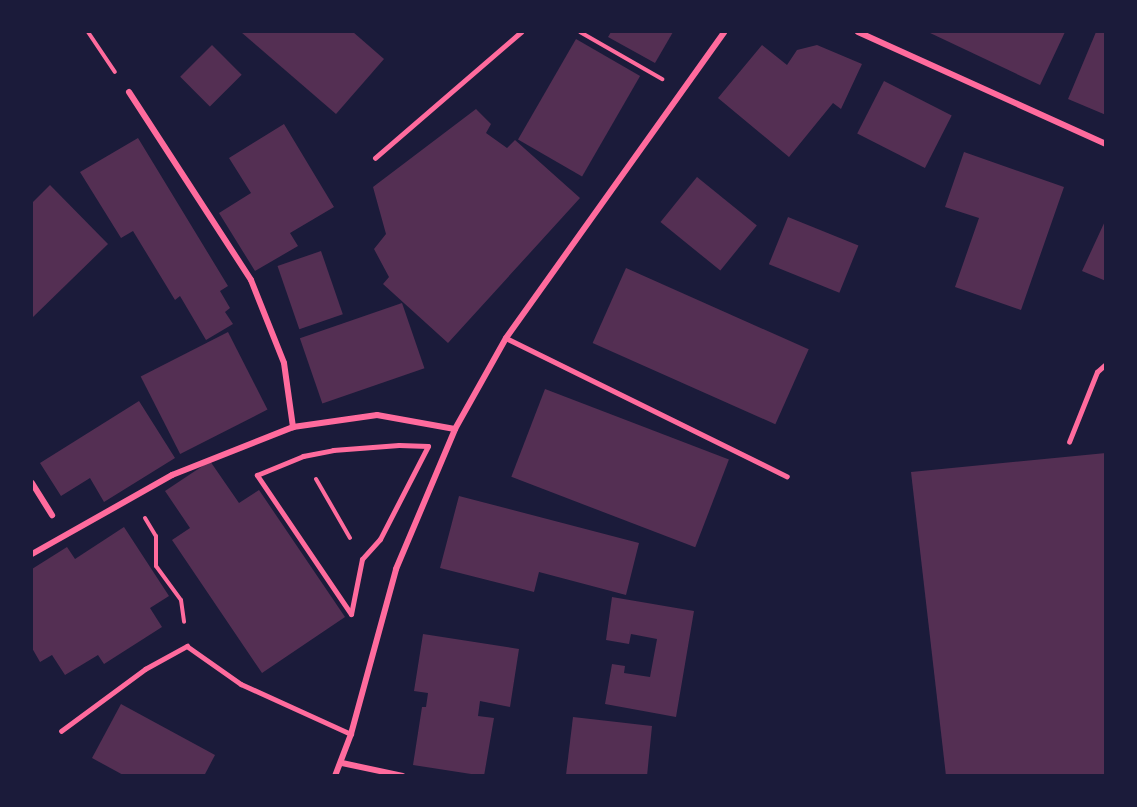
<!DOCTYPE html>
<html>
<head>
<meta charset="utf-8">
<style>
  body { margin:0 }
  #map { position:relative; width:1137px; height:807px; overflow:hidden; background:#1b1b3a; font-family:"Public Sans",sans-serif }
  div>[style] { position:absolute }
  .building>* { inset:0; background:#542f53; transform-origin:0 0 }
  .path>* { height:4px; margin:-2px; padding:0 2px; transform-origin:2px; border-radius:2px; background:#ff6b9d }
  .service>* { height:4.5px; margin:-2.25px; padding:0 2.25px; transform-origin:2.25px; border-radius:2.25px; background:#ff6b9d }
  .pedestrian>* { height:5px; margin:-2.5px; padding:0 2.5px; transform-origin:2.5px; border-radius:2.5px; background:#ff6b9d }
  .minor>* { height:6px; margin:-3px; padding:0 3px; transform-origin:3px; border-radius:3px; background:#ff6b9d }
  span { translate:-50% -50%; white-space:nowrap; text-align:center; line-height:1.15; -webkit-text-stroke:4.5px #1b1b3a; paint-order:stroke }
  .frame { position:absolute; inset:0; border:33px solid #1b1b3a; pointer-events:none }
</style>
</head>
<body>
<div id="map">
  <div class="building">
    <i style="clip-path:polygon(241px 32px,353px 32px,384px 59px,336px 114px)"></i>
    <i style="clip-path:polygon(611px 32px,673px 32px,655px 63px,608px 37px)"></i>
    <i style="clip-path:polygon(928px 32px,1065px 32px,1040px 85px)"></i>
    <i style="clip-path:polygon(1096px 32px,1106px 32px,1106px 115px,1068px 99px)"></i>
    <i style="left:576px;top:39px;width:74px;height:116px;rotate:30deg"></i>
    <i style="left:212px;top:45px;width:42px;height:45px;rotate:45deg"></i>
    <i style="clip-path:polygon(762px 45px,787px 65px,797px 50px,817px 45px,862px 64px,841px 109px,833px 103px,789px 157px,718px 98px)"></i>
    <i style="left:884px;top:81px;width:76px;height:59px;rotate:27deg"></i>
    <i style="clip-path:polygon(476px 109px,491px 124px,486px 133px,507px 148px,515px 140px,580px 198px,448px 343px,383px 284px,389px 277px,374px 249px,386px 234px,373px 187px)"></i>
    <i style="clip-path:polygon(284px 124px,334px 207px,290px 233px,298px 246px,255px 271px,219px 213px,251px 193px,229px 158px)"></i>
    <i style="clip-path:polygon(138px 138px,228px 286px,220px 291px,230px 308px,225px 312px,233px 324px,206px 340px,180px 296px,175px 300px,133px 231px,121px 238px,80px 172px)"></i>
    <i style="clip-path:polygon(964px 152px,1064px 187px,1021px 310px,955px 287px,979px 218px,945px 207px)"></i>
    <i style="left:697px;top:177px;width:77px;height:58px;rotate:39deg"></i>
    <i style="clip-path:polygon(50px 185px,108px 244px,32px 318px,32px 203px)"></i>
    <i style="left:788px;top:217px;width:76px;height:51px;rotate:22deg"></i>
    <i style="clip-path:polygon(1106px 219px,1106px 281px,1082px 271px)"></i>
    <i style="left:321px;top:251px;width:67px;height:46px;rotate:71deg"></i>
    <i style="left:626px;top:268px;width:200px;height:82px;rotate:24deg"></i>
    <i style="left:402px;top:303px;width:69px;height:108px;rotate:71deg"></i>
    <i style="left:228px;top:332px;width:87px;height:98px;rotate:63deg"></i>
    <i style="left:545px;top:389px;width:197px;height:94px;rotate:21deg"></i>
    <i style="clip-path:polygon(139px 401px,175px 458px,104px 502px,90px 478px,61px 496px,40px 463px)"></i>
    <i style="clip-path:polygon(1106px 453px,1106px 776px,946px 776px,911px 472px)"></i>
    <i style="clip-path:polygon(210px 461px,239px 503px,259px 490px,345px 617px,262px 673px,172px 540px,190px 528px,165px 491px)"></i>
    <i style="clip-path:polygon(459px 496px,639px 543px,626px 595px,539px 572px,534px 592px,440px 568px)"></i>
    <i style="clip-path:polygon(124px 527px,169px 596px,150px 608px,162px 627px,104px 664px,98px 655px,65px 675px,52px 655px,40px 662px,32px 648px,32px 569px,67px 547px,75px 559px)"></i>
    <i style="clip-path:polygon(612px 597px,694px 611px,676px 717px,605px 704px,612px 664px,625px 666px,624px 673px,650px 677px,657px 639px,631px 634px,629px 644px,606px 640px)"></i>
    <i style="clip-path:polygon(423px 634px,519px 649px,510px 707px,480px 701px,478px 716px,494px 718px,484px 776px,413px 765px,422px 707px,426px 707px,428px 693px,414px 691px)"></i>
    <i style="clip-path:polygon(121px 704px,215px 755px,204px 776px,125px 776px,92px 758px)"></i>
    <i style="clip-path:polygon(573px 717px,652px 726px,647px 776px,566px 775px)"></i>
  </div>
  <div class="path">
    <i style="left:88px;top:32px;width:48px;rotate:56deg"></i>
    <i style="left:580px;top:32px;width:95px;rotate:29.8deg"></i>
    <i style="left:316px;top:479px;width:68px;rotate:60deg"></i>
    <i style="left:145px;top:518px;width:21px;rotate:59deg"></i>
    <i style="left:156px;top:536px;width:30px;rotate:90deg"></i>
    <i style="left:156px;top:566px;width:42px;rotate:53.7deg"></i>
    <i style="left:181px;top:600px;width:22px;rotate:82deg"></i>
  </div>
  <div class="service">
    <i style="left:375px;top:158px;width:193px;rotate:-40.8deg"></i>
    <i style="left:506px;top:338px;width:313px;rotate:26.2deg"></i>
    <i style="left:1069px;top:442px;width:75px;rotate:-68.2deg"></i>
    <i style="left:1097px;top:372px;width:12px;rotate:-42deg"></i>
    <i style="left:61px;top:731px;width:104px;rotate:-36.4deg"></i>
    <i style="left:145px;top:669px;width:48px;rotate:-28.7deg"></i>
    <i style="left:187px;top:646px;width:66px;rotate:35.1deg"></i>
    <i style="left:241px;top:684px;width:121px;rotate:24.4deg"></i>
  </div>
  <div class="pedestrian">
    <i style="left:399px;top:445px;width:29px;rotate:2deg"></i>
    <i style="left:428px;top:446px;width:105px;rotate:117.3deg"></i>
    <i style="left:380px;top:539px;width:27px;rotate:132deg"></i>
    <i style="left:362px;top:559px;width:56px;rotate:101.3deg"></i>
    <i style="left:351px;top:614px;width:168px;rotate:-124.1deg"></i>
    <i style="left:257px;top:475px;width:50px;rotate:-22.4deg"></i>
    <i style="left:303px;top:456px;width:31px;rotate:-11deg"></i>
    <i style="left:333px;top:450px;width:66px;rotate:-4.3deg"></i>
  </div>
  <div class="minor">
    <i style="left:858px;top:32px;width:272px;rotate:24.3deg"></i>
    <i style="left:129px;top:92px;width:224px;rotate:57deg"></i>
    <i style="left:251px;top:280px;width:89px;rotate:68.3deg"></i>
    <i style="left:284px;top:363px;width:65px;rotate:82deg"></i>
    <i style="left:32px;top:483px;width:38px;rotate:58deg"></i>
    <i style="left:32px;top:554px;width:161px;rotate:-29.4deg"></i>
    <i style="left:172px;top:475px;width:130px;rotate:-21.6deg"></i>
    <i style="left:293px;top:427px;width:85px;rotate:-8.1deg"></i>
    <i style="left:377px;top:415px;width:79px;rotate:10.2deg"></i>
    <i style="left:342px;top:763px;width:62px;rotate:12deg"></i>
    <i style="left:335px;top:776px;width:45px;rotate:-69.1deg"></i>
    <i style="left:351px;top:734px;width:171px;rotate:-74.7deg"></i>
    <i style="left:396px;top:569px;width:152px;rotate:-67.1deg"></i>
    <i style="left:455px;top:429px;width:104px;rotate:-60.7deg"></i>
    <i style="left:506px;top:338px;width:376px;rotate:-54.5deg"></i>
  </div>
  <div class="frame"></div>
</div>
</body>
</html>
